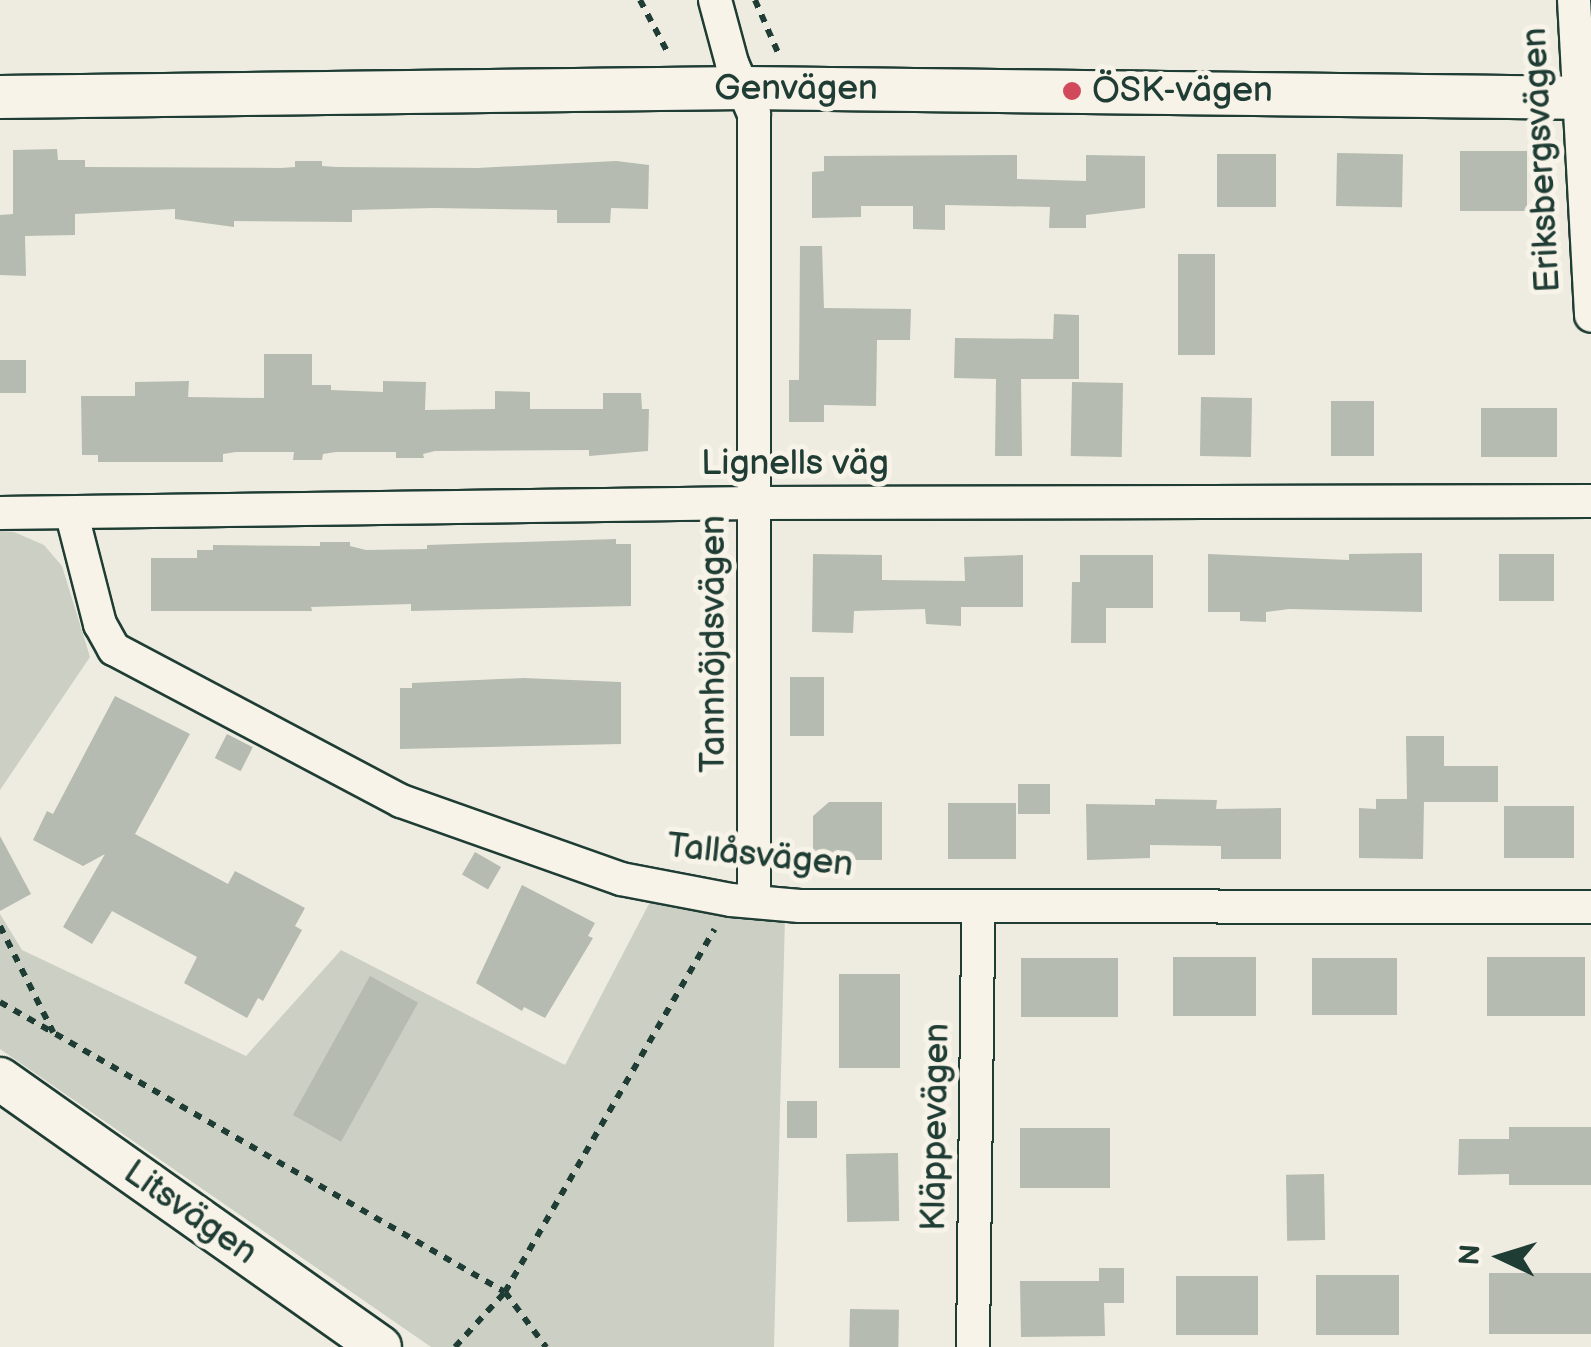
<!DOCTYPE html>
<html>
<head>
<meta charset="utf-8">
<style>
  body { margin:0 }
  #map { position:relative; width:1591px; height:1347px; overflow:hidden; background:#eeece1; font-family:"Balsamiq Sans",sans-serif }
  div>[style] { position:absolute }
  .green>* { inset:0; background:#cccfc4 }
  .building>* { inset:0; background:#b5bbb0; transform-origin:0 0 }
  .path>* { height:6px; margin-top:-3px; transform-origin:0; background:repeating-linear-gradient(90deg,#1f3d34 0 8px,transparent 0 16px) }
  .roads { filter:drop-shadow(2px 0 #1f3d34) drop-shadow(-2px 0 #1f3d34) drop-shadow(0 2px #1f3d34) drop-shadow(0 -2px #1f3d34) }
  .minor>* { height:32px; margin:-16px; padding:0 16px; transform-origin:16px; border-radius:16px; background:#f7f3e8 }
  .tertiary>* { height:42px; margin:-21px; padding:0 21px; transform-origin:21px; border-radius:21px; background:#f7f3e8 }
  .dots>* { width:28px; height:28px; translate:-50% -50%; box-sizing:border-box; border:5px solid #f7f3e8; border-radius:50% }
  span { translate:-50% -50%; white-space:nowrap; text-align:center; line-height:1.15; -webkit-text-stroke:10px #f7f3e8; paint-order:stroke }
  .street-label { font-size:35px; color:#1f3d34 }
  .poi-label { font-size:35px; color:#1f3d34 }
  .left { translate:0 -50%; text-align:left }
  .north { position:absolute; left:1451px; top:1207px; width:100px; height:100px; -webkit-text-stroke:8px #f7f3e8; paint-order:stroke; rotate:274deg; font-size:28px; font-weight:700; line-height:40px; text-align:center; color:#1f3d34 }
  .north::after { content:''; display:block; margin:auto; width:35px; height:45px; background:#1f3d34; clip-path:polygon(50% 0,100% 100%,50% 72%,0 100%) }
</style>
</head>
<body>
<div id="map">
  <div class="green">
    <i style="clip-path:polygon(0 531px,14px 532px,44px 545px,62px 566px,90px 657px,0 790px)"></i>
    <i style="clip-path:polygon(652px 898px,785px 916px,774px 1347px,431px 1347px,0 1049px,0 914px,22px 950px,246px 1056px,341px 950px,565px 1065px)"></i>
  </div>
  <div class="building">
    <i style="clip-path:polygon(57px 149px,58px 160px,85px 160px,85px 167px,281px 168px,295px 167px,295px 161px,322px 161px,322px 166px,336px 167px,477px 168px,616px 161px,649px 165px,648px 209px,611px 208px,610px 223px,557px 223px,557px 210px,434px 208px,352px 210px,352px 222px,234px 221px,234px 227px,175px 219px,175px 209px,75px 214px,75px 235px,25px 236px,26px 276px,0 275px,0 215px,13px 214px,13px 150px)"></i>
    <i style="left:1460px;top:151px;width:67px;height:60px"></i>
    <i style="left:1337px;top:153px;width:66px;height:53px;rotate:1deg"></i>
    <i style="left:1217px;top:154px;width:59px;height:53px"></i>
    <i style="clip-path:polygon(1017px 155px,1017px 179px,1086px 181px,1086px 155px,1145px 156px,1145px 208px,1086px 215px,1086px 228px,1049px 228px,1050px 207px,945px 205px,945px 230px,913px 229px,913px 206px,861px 206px,861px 217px,812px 218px,812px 172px,824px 171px,824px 156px)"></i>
    <i style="clip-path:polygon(800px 246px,822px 246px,824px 308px,911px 309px,910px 340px,877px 340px,876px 406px,824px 405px,824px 422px,789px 422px,789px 380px,799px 380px)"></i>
    <i style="left:1178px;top:254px;width:37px;height:101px"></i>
    <i style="clip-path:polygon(1054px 314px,1079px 315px,1079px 379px,1021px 379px,1022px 456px,995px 456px,996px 379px,954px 378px,955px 338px,1053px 339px)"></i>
    <i style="clip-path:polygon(264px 354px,312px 354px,312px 385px,331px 385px,331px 390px,383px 392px,383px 381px,426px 382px,425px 410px,495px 409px,495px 391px,530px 392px,530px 409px,603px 409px,603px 393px,641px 393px,642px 409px,649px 409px,648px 451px,589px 456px,589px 450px,435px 451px,423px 454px,424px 458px,396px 458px,396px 452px,336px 452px,323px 454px,322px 460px,293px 460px,294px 452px,236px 452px,223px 454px,223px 462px,98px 462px,98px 455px,82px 455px,81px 396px,135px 396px,135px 382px,189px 381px,188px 397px,264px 398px)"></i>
    <i style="left:0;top:360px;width:26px;height:33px"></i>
    <i style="left:1072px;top:382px;width:51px;height:74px;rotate:1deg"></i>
    <i style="left:1201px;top:397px;width:51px;height:59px;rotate:1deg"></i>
    <i style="left:1331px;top:401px;width:43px;height:55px"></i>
    <i style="left:1481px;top:408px;width:76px;height:49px"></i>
    <i style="clip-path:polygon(616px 539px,616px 544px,631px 544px,631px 606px,411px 611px,411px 604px,311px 607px,312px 611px,151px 611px,151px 558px,197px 558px,197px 550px,213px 550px,213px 545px,320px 546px,320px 542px,350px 542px,350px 546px,366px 550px,427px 549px,427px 545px)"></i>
    <i style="clip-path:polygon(1422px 553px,1422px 612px,1289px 609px,1266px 612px,1266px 622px,1240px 621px,1240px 612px,1208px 612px,1208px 554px,1349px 560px,1349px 554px)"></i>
    <i style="clip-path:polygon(813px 554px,882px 555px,882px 580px,965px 581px,964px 557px,1023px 555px,1023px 607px,961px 607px,961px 626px,926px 624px,925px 609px,854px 611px,853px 633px,812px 632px)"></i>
    <i style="left:1499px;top:554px;width:55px;height:47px"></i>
    <i style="clip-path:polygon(1080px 555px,1153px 555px,1153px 608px,1106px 608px,1106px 643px,1071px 643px,1072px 582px,1080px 582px)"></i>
    <i style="left:790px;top:677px;width:34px;height:59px"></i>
    <i style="clip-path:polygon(523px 678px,621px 682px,621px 744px,400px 749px,400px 688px,412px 688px,412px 683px)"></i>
    <i style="clip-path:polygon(115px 696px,190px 734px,135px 834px,228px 884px,235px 871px,305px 908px,295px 926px,302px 930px,263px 1001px,258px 998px,247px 1018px,184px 983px,197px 957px,112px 911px,92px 944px,63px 927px,105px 854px,83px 866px,33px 840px,47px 811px,53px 814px)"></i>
    <i style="left:227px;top:734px;width:29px;height:27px;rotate:27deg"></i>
    <i style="clip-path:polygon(1406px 736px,1444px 736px,1444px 766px,1498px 766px,1498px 802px,1424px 802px,1423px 859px,1359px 858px,1359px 808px,1376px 809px,1376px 799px,1407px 799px)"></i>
    <i style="left:1018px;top:784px;width:32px;height:30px"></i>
    <i style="clip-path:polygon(1155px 799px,1217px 800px,1216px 809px,1281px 808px,1281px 859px,1221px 859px,1221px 846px,1150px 845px,1150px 858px,1087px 860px,1086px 804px,1155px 805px)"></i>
    <i style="clip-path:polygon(829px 802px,882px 802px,882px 860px,813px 860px,813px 816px)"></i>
    <i style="left:1016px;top:803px;width:56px;height:68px;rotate:90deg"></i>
    <i style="left:1504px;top:806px;width:70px;height:52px"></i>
    <i style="clip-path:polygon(0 836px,31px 894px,0 911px)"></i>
    <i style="left:475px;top:852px;width:30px;height:26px;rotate:30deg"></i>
    <i style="clip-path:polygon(522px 885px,595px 923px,588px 936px,593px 938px,545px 1018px,524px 1007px,522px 1011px,476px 983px)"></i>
    <i style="left:1256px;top:957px;width:59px;height:83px;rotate:90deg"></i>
    <i style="left:1487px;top:957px;width:98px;height:59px"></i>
    <i style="left:1021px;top:958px;width:97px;height:59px"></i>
    <i style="left:1312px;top:958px;width:85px;height:57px"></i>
    <i style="left:839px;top:974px;width:61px;height:94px"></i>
    <i style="left:370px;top:976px;width:55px;height:159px;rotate:29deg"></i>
    <i style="left:787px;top:1101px;width:30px;height:37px"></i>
    <i style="clip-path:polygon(1509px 1127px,1591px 1127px,1591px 1185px,1509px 1185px,1509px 1174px,1458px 1175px,1459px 1139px,1509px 1139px)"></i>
    <i style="left:1020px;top:1128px;width:90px;height:60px"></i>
    <i style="left:898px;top:1153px;width:68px;height:52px;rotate:89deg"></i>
    <i style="left:1324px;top:1174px;width:66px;height:38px;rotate:89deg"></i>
    <i style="clip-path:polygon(1099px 1268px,1124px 1268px,1124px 1303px,1104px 1303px,1105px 1336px,1021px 1337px,1020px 1281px,1099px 1281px)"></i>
    <i style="left:1591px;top:1273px;width:61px;height:102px;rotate:90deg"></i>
    <i style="left:1316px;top:1275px;width:83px;height:60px"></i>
    <i style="left:1176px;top:1276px;width:82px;height:59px"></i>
    <i style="left:850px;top:1309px;width:49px;height:38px;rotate:1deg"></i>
  </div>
  <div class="path">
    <i style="left:640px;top:0;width:62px;rotate:62.2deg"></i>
    <i style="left:755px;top:0;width:60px;rotate:66.4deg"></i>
    <i style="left:0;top:926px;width:119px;rotate:63.4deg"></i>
    <i style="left:0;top:1002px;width:582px;rotate:29.87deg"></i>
    <i style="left:505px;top:1292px;width:69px;rotate:53.3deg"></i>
    <i style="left:455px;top:1347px;width:74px;rotate:-47.7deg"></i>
    <i style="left:505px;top:1292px;width:419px;rotate:-60deg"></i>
  </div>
  <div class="roads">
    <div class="minor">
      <i style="left:715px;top:0;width:65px;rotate:74.9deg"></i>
      <i style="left:732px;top:63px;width:56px;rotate:66.7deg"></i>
      <i style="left:754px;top:114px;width:787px;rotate:90deg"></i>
      <i style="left:1574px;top:0;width:316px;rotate:86.9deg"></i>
      <i style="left:0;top:513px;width:754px;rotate:-0.76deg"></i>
      <i style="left:754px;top:503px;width:837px;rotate:-0.14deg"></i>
      <i style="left:72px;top:515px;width:113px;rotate:75.6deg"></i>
      <i style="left:100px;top:624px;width:29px;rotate:61deg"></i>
      <i style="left:114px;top:649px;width:325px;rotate:27.9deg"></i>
      <i style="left:401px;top:801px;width:233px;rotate:19.5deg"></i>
      <i style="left:621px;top:879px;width:112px;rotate:10.8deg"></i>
      <i style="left:731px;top:900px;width:69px;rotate:5deg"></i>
      <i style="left:800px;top:906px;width:791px;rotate:0.07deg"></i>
      <i style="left:973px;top:1347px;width:439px;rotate:-89.3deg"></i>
    </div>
    <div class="tertiary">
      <i style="left:0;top:97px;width:745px;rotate:-0.69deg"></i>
      <i style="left:745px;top:88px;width:846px;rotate:0.68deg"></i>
      <i style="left:0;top:1079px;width:465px;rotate:35.2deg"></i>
    </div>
  </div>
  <div class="dots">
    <i style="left:1072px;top:91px;background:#d1495b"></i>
  </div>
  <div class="street-label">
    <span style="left:796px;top:89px">Genvägen</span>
    <span style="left:1542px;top:160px;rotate:-93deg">Eriksbergsvägen</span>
    <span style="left:795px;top:464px">Lignells väg</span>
    <span style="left:714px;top:644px;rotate:-90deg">Tannhöjdsvägen</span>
    <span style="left:760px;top:856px;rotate:6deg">Tallåsvägen</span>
    <span style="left:936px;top:1127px;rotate:-89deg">Kläppevägen</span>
    <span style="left:190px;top:1213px;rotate:35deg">Litsvägen</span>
  </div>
  <div class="poi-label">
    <span class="left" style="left:1092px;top:91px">ÖSK-vägen</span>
  </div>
  <div class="north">N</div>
</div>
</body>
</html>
